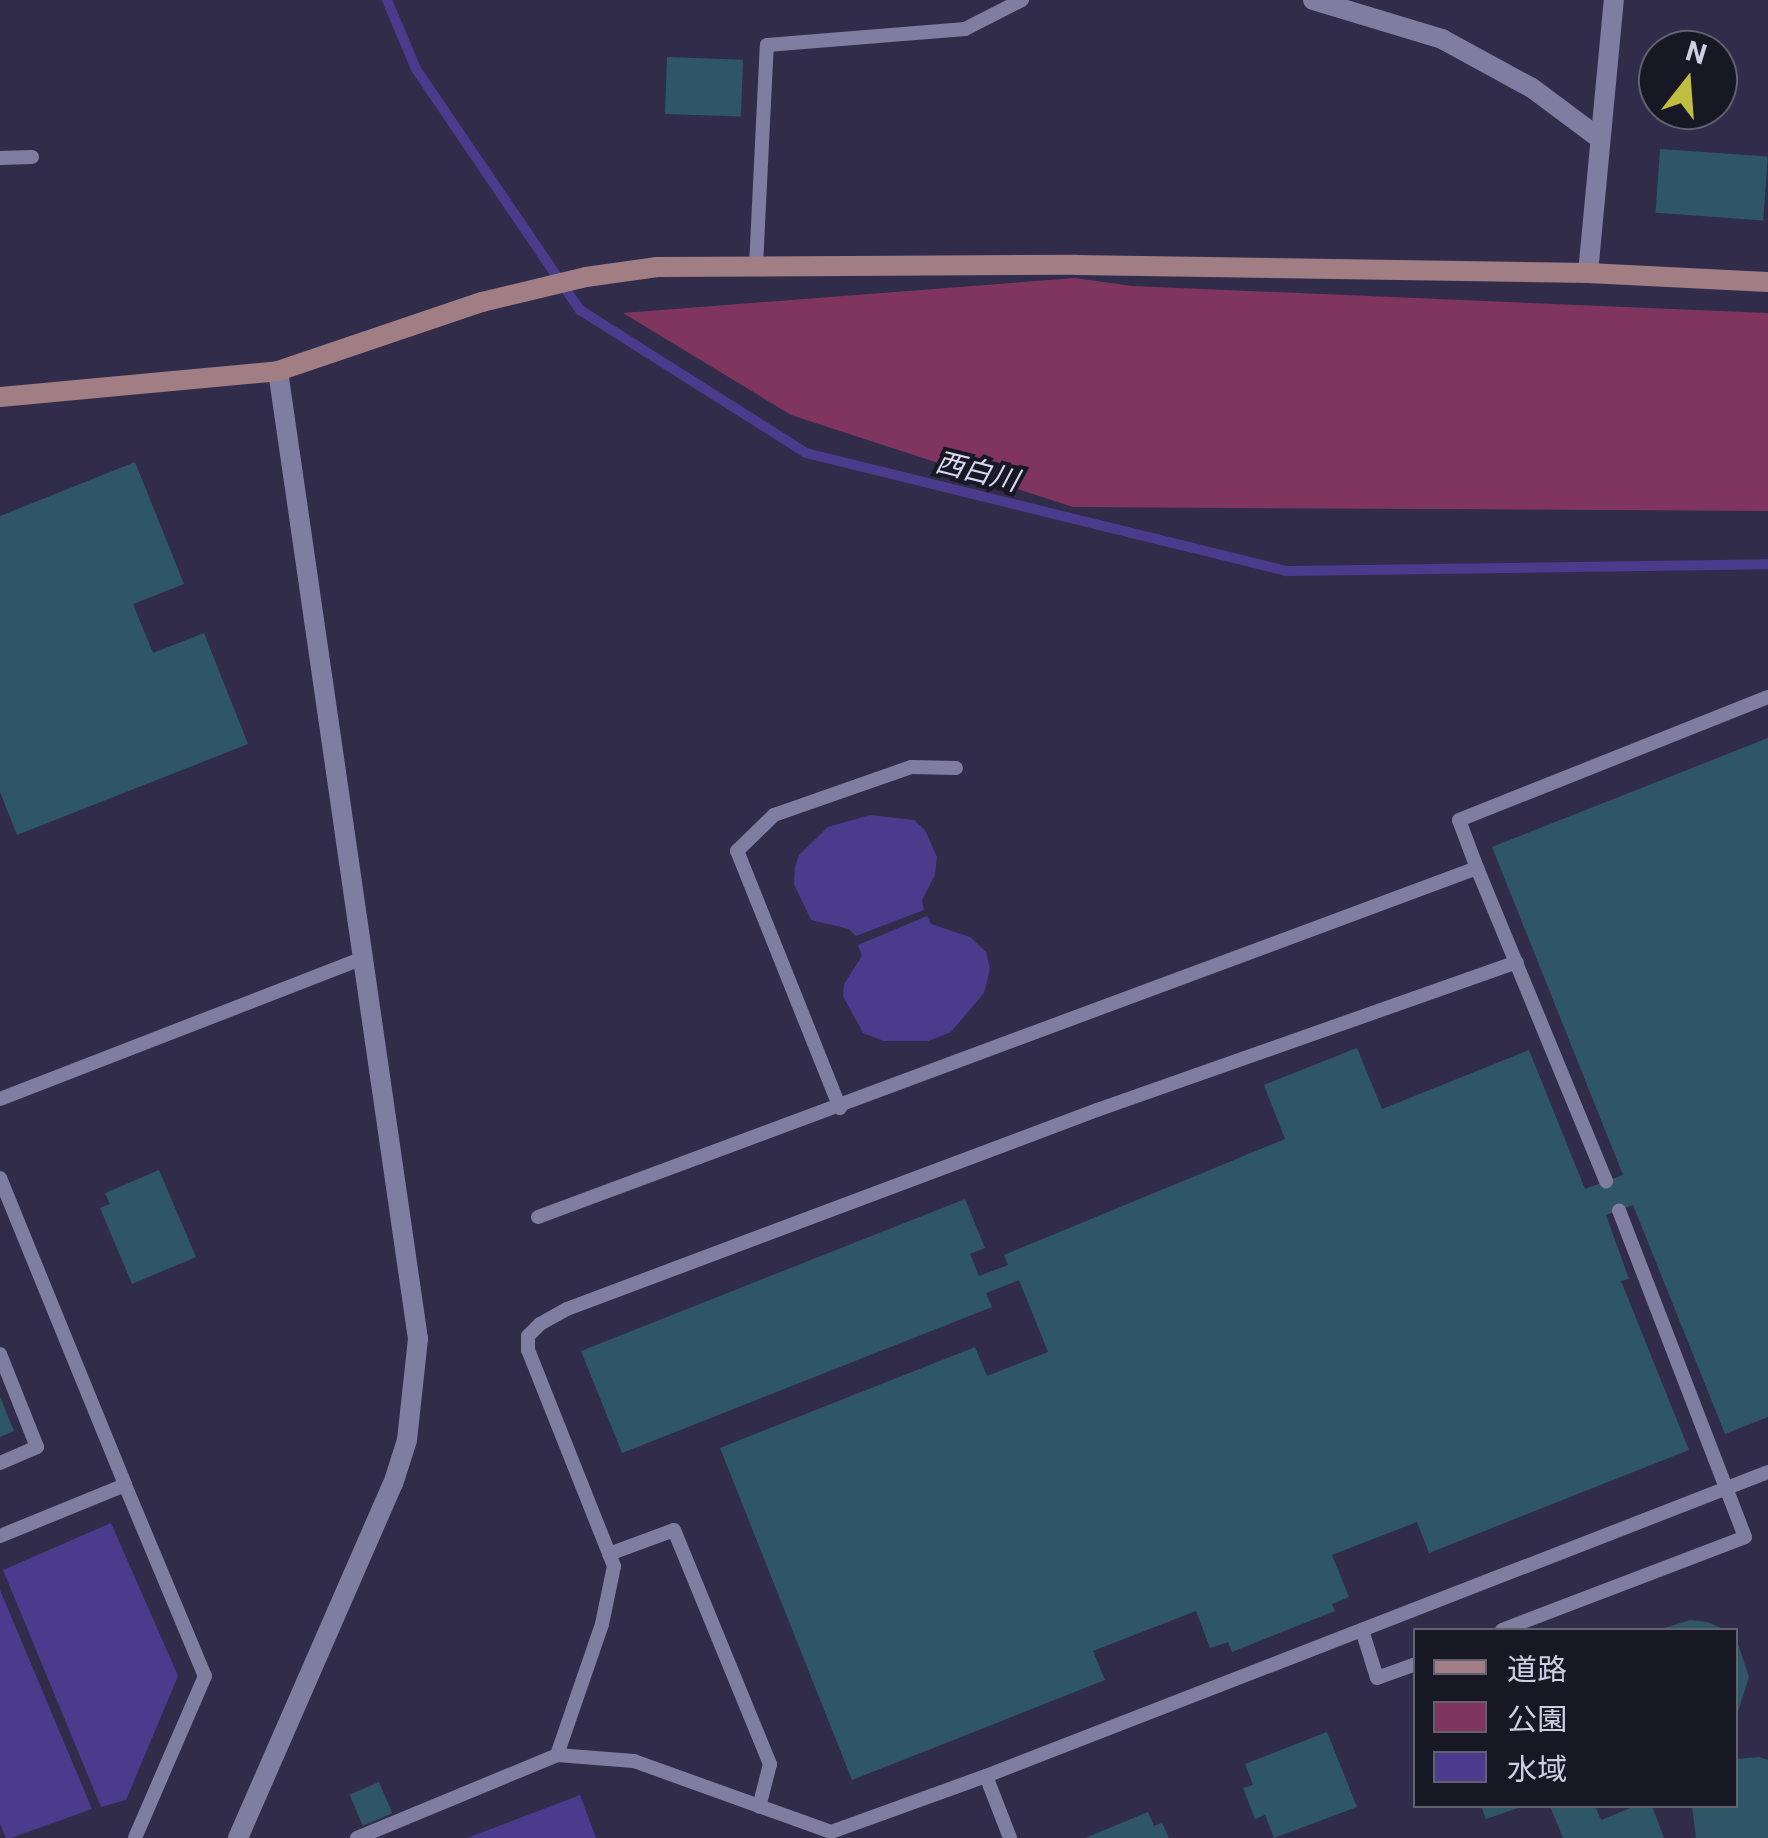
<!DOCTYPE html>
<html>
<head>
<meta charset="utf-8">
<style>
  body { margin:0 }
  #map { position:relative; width:1768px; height:1838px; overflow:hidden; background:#302c4a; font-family:Roboto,"Noto Sans JP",sans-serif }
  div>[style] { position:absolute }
  .green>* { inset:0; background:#7f355e }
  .water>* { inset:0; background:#4b3b8d }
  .stream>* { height:10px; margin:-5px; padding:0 5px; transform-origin:5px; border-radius:5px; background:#4b3b8d }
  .building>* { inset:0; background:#2f5667; transform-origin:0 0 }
  .lane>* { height:14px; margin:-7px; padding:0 7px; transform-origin:7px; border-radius:7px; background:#807ea0 }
  .street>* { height:20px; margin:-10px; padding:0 10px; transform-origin:10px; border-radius:10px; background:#807ea0 }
  .secondary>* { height:20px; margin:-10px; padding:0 10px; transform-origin:10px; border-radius:10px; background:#a07e84 }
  span { translate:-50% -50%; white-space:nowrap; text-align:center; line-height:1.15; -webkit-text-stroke:8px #181724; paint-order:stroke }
  .water-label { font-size:28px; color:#d9d8f0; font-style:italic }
  .legend { position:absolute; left:1413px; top:1628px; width:325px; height:180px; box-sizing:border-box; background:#181724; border:2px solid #626170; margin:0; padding:12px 18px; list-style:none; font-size:30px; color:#d0cfe2 }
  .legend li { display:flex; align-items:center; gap:20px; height:50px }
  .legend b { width:50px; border:2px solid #626170 }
  .north { position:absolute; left:1638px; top:30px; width:100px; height:100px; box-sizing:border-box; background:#181724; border:2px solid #626170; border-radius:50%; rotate:17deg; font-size:28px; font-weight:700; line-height:40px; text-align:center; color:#d0cfe2 }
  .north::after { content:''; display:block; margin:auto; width:35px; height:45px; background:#c0be40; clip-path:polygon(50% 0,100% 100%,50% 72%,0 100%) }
</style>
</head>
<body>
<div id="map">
  <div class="green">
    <i style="clip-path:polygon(1075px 278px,1132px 286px,1768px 313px,1768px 511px,1073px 507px,791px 415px,623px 313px)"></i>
  </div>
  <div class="water">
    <i style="clip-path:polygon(870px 815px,914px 820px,925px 830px,937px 857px,935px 875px,922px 900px,924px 910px,856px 936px,849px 929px,811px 920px,794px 884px,795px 867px,799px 855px,828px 827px)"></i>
    <i style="clip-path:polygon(927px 916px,931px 924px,970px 937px,986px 952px,990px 969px,984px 993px,951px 1032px,928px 1041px,884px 1041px,863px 1033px,843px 996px,844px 984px,862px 956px,858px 945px)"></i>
    <i style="clip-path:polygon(111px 1523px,178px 1676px,126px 1800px,101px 1807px,3px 1570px)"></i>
    <i style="clip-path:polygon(0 1590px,92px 1809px,11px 1838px,6px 1838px,0 1824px)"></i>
    <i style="clip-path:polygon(580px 1795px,596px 1838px,467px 1838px)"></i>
  </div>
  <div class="stream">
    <i style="left:387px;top:0;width:75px;rotate:67.2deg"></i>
    <i style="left:416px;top:69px;width:292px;rotate:55.8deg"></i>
    <i style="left:580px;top:310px;width:267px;rotate:32.3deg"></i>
    <i style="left:806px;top:453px;width:496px;rotate:13.8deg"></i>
    <i style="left:1288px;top:571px;width:480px;rotate:-0.8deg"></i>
  </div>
  <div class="building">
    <i style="left:667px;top:57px;width:76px;height:57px;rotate:2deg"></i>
    <i style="left:1660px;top:149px;width:108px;height:64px;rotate:4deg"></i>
    <i style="clip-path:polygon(135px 462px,184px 584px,133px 604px,153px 653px,204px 633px,248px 744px,17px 835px,0 792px,0 516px)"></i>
    <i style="clip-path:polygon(1768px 738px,1768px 1417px,1725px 1434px,1633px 1205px,1606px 1215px,1629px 1279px,1621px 1281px,1689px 1450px,1429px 1553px,1417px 1522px,1332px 1555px,1349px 1597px,1332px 1604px,1335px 1611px,1232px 1652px,1228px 1642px,1210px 1648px,1196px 1611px,1093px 1651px,1105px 1680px,852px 1780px,720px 1448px,975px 1347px,987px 1376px,1048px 1352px,1019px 1280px,986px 1293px,992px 1307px,622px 1453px,581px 1351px,965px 1199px,985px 1248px,970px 1254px,979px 1276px,1008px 1265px,1004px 1255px,1285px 1139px,1264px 1085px,1357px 1048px,1382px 1109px,1529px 1050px,1585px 1189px,1623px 1175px,1492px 847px)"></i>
    <i style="clip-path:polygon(159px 1170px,196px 1257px,132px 1284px,100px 1208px,110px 1204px,105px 1193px)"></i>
    <i style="clip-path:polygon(0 1397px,14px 1431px,0 1437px)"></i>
    <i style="clip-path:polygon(1690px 1620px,1708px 1622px,1725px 1630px,1658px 1630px)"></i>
    <i style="clip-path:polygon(1736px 1638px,1749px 1677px,1736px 1718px)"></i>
    <i style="clip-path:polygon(1327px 1732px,1357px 1807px,1274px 1838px,1265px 1815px,1255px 1819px,1243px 1788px,1253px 1785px,1245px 1764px)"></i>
    <i style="clip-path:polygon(1759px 1757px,1768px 1760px,1768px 1838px,1696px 1838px,1692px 1806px,1736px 1806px,1736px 1759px)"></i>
    <i style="left:379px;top:1782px;width:34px;height:32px;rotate:67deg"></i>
    <i style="clip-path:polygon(1481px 1806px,1524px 1806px,1486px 1819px)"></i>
    <i style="clip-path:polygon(1550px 1806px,1595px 1806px,1601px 1820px,1635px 1806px,1652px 1806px,1664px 1838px,1563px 1838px)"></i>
    <i style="clip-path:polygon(1148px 1812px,1154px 1826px,1162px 1823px,1169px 1838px,1085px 1838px)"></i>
  </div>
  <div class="lane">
    <i style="left:0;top:158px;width:32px;rotate:-2deg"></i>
    <i style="left:756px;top:266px;width:221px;rotate:-87.2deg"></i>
    <i style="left:767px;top:45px;width:199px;rotate:-4.6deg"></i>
    <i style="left:965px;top:29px;width:64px;rotate:-27deg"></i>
    <i style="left:1477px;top:868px;width:339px;rotate:67.6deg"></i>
    <i style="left:0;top:1099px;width:389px;rotate:-21.2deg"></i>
    <i style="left:840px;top:1108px;width:277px;rotate:-111.8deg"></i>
    <i style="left:737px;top:851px;width:52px;rotate:-44.2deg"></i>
    <i style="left:774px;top:815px;width:145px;rotate:-19.3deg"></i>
    <i style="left:911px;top:767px;width:45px;rotate:1.3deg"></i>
    <i style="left:0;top:1178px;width:331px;rotate:67.8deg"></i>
    <i style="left:125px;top:1485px;width:135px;rotate:157.8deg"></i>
    <i style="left:538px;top:1217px;width:1002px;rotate:-20.39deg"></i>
    <i style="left:1477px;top:868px;width:51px;rotate:-110.6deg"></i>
    <i style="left:1459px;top:820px;width:333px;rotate:-21.7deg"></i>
    <i style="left:0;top:1354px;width:100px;rotate:68.3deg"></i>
    <i style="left:37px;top:1447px;width:40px;rotate:156.6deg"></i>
    <i style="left:125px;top:1485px;width:207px;rotate:67.3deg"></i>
    <i style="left:205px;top:1676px;width:176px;rotate:113.4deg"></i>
    <i style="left:609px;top:1554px;width:69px;rotate:-20.3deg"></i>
    <i style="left:674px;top:1530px;width:253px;rotate:67.7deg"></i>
    <i style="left:770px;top:1764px;width:44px;rotate:104.3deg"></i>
    <i style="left:1362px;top:1630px;width:50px;rotate:72.6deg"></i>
    <i style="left:1377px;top:1678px;width:41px;rotate:-19.7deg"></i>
    <i style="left:1502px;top:1630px;width:260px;rotate:-20.9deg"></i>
    <i style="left:1745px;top:1537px;width:350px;rotate:-111.1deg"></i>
    <i style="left:557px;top:1755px;width:139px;rotate:-71deg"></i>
    <i style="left:602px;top:1624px;width:59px;rotate:-78.3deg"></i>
    <i style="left:614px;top:1566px;width:232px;rotate:-111.7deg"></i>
    <i style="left:528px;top:1350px;width:14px;rotate:-90deg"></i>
    <i style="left:528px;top:1336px;width:17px;rotate:-45deg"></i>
    <i style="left:540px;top:1324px;width:31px;rotate:-29deg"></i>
    <i style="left:567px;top:1309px;width:566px;rotate:-20.58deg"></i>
    <i style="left:1097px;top:1110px;width:445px;rotate:-19.4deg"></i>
    <i style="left:986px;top:1776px;width:66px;rotate:68.8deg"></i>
    <i style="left:357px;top:1838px;width:217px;rotate:-22.5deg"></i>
    <i style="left:557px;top:1755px;width:77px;rotate:4.5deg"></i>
    <i style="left:634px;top:1761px;width:209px;rotate:19.8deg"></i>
    <i style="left:831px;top:1832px;width:165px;rotate:-19.9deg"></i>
    <i style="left:986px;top:1776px;width:839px;rotate:-21.24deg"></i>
  </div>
  <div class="street">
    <i style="left:1313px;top:0;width:135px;rotate:16.8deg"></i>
    <i style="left:1442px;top:39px;width:102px;rotate:28.6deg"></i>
    <i style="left:1532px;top:88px;width:84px;rotate:36.7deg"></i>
    <i style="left:1588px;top:273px;width:274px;rotate:-84.6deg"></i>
    <i style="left:238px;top:1838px;width:386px;rotate:-66.4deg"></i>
    <i style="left:393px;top:1484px;width:46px;rotate:-72.3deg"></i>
    <i style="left:407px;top:1440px;width:102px;rotate:-83.8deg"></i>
    <i style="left:418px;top:1339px;width:978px;rotate:-98.23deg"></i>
  </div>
  <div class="secondary">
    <i style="left:0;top:397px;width:279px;rotate:-5.3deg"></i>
    <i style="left:278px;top:371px;width:215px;rotate:-18.7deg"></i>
    <i style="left:482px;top:302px;width:107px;rotate:-13.5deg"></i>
    <i style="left:586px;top:277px;width:72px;rotate:-8deg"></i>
    <i style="left:657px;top:267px;width:419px;rotate:-0.3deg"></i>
    <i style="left:1076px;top:265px;width:512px;rotate:0.9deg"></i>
    <i style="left:1588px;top:273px;width:180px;rotate:2.9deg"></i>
  </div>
  <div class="water-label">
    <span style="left:977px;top:472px;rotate:14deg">西白川</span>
  </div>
  <ul class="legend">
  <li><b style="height:12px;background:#a07e84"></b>道路</li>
  <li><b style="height:28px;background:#7f355e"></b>公園</li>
  <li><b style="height:28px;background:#4b3b8d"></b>水域</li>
  </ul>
  <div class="north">N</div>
</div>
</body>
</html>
